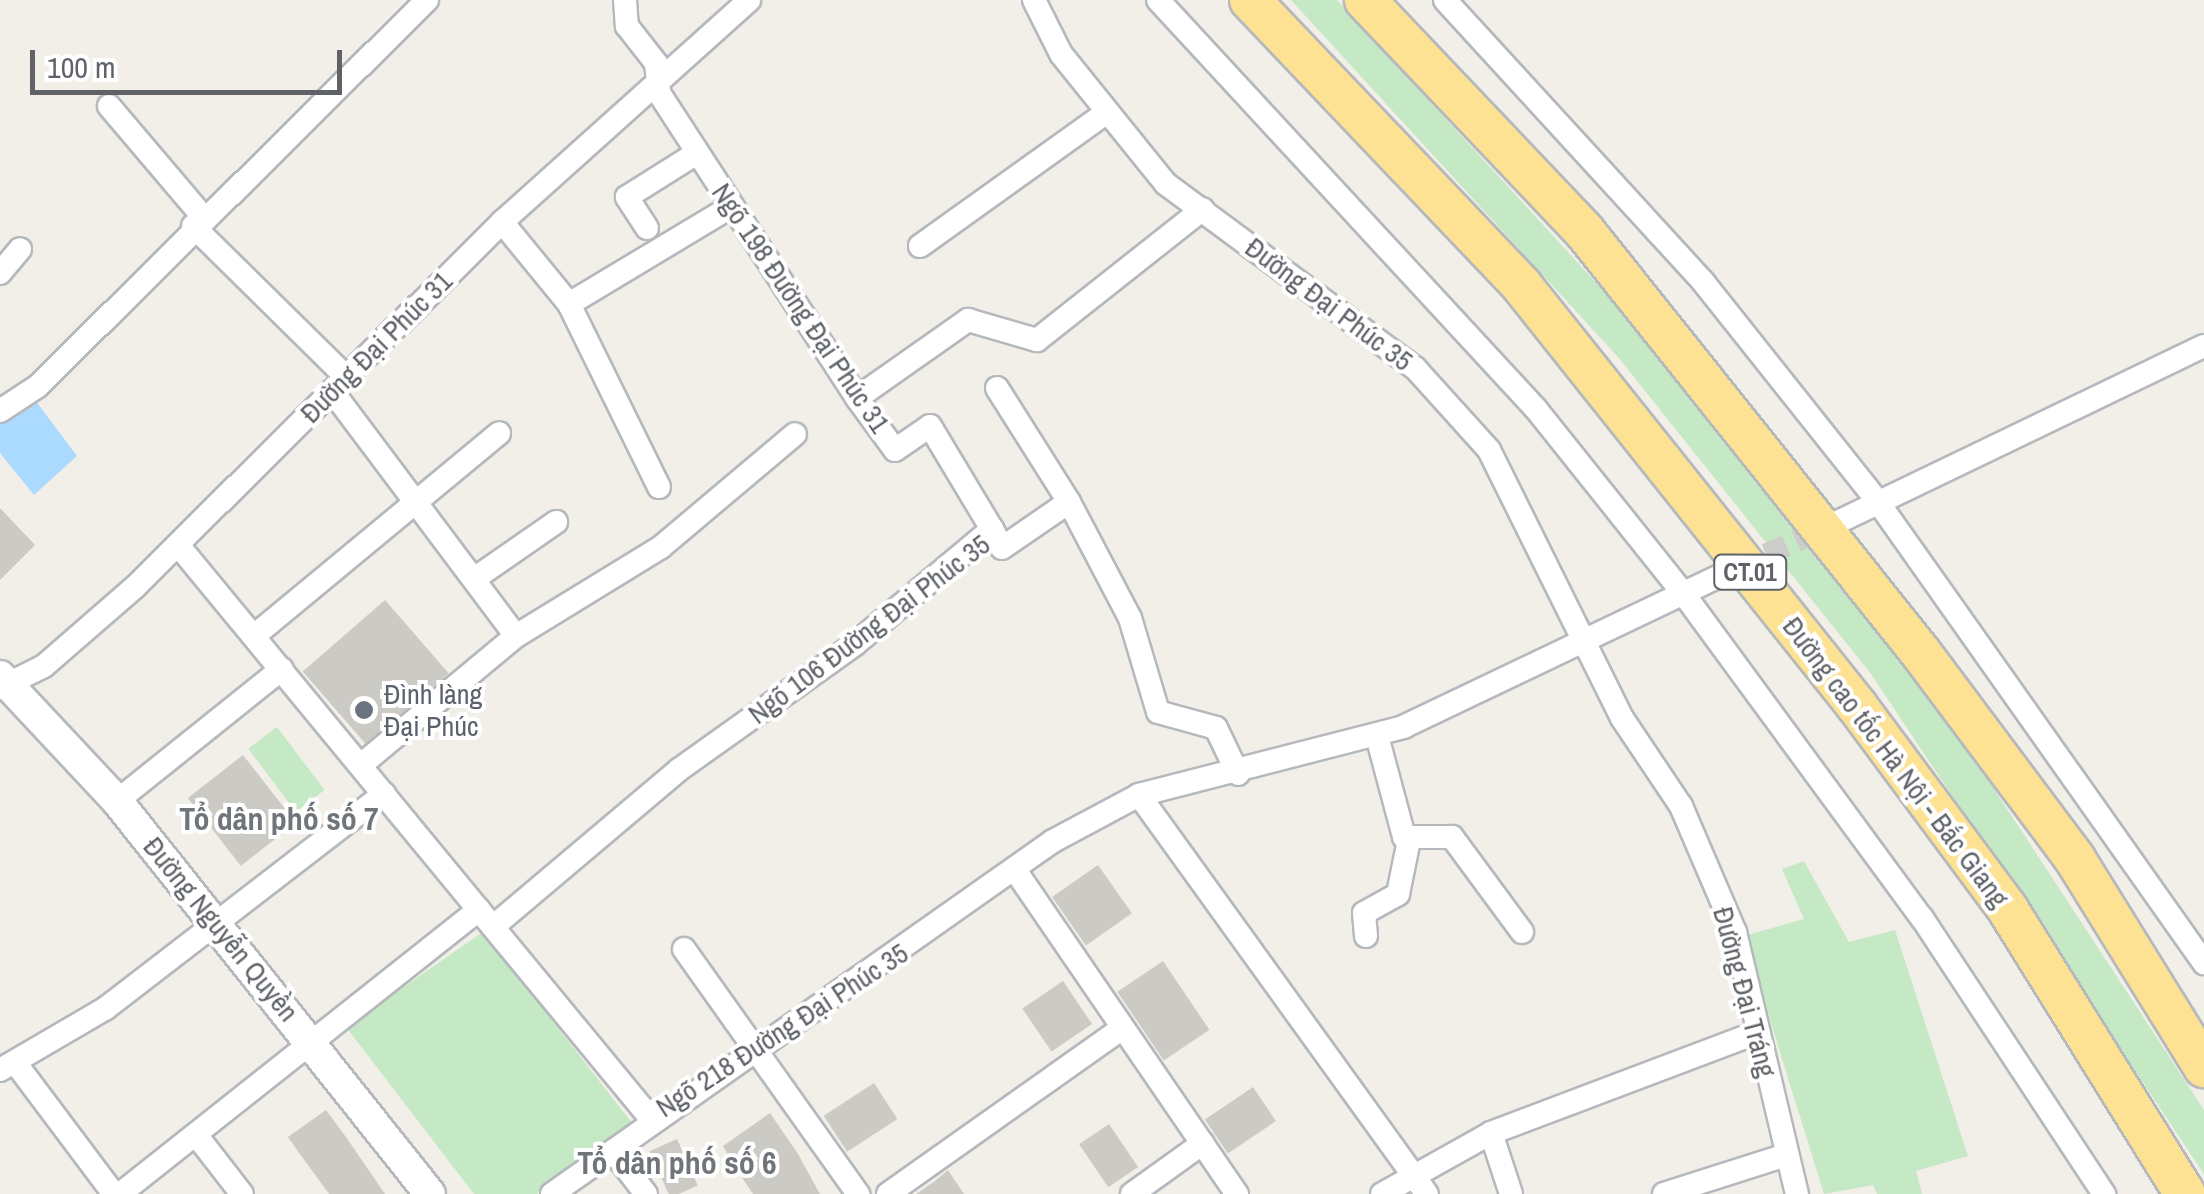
<!DOCTYPE html>
<html>
<head>
<meta charset="utf-8">
<style>
  body { margin:0 }
  #map { position:relative; width:2204px; height:1194px; overflow:hidden; background:#f1efe8; font-family:"Archivo Narrow",sans-serif }
  div>[style] { position:absolute }
  .green>* { inset:0; background:#c5e8c5; transform-origin:0 0 }
  .water>* { inset:0; background:#aadaff }
  .building>* { inset:0; background:#cccac5; transform-origin:0 0 }
  .street-tunnel>* { height:22px; margin-top:-11px; transform-origin:0; background:repeating-linear-gradient(90deg,#ccccc8 0 22px,transparent 0 33px) }
  .roads { filter:drop-shadow(2px 0 #b5b8bc) drop-shadow(-2px 0 #b5b8bc) drop-shadow(0 2px #b5b8bc) drop-shadow(0 -2px #b5b8bc) }
  .street>* { height:22px; margin:-11px; padding:0 11px; transform-origin:11px; border-radius:11px; background:#fff }
  .secondary>* { height:30px; margin:-15px; padding:0 15px; transform-origin:15px; border-radius:15px; background:#fff }
  .highway>* { height:40px; margin:-20px; padding:0 20px; transform-origin:20px; border-radius:20px; background:#fde293 }
  .dots>* { width:28px; height:28px; translate:-50% -50%; box-sizing:border-box; border:5px solid #fff; border-radius:50% }
  span { translate:-50% -50%; white-space:nowrap; text-align:center; line-height:1.15; -webkit-text-stroke:8px #fff; paint-order:stroke }
  .shield-label span { padding:2px 8px; background:#fff; border:2px solid; border-radius:8px; -webkit-text-stroke-width:0 }
  .shield-label { font-size:25px; color:#5f6368; font-weight:700 }
  .street-label { font-size:28px; color:#5f6368 }
  .worship-label { font-size:28px; color:#5b616d }
  .left { translate:0 -50%; text-align:left }
  .quarter-label { font-size:32px; color:#70757a; font-weight:700 }
  .scale { position:absolute; left:30px; top:50px; width:312px; height:45px; box-sizing:border-box; border:5px solid #5f6368; border-top:0; padding-left:12px; font-size:30px; line-height:35px; white-space:nowrap; color:#5f6368; -webkit-text-stroke:8px #fff; paint-order:stroke }
</style>
</head>
<body>
<div id="map">
  <div class="green">
    <i style="clip-path:polygon(1291px 0,1337px 0,1654px 346px,1839px 580px,1979px 766px,2204px 1110px,2204px 1174px,1871px 674px,1618px 357px)"></i>
    <i style="left:277px;top:727px;width:79px;height:36px;rotate:53deg"></i>
    <i style="clip-path:polygon(1804px 861px,1849px 942px,1895px 930px,1968px 1156px,1916px 1171px,1922px 1194px,1877px 1194px,1873px 1185px,1824px 1194px,1744px 936px,1804px 919px,1782px 869px)"></i>
    <i style="clip-path:polygon(483px 932px,632px 1123px,537px 1194px,474px 1194px,346px 1027px)"></i>
  </div>
  <div class="water">
    <i style="clip-path:polygon(32px 396px,77px 456px,34px 495px,0 453px,0 420px)"></i>
  </div>
  <div class="building">
    <i style="clip-path:polygon(0 508px,35px 545px,0 580px)"></i>
    <i style="left:385px;top:600px;width:97px;height:109px;rotate:49deg"></i>
    <i style="left:243px;top:755px;width:86px;height:70px;rotate:52deg"></i>
    <i style="left:1098px;top:865px;width:59px;height:56px;rotate:55deg"></i>
    <i style="left:1163px;top:961px;width:83px;height:55px;rotate:56deg"></i>
    <i style="left:1063px;top:981px;width:52px;height:49px;rotate:56deg"></i>
    <i style="left:874px;top:1083px;width:43px;height:60px;rotate:57deg"></i>
    <i style="left:1253px;top:1087px;width:41px;height:58px;rotate:56deg"></i>
    <i style="clip-path:polygon(326px 1110px,346px 1137px,385px 1194px,329px 1194px,297px 1150px,288px 1137px)"></i>
    <i style="clip-path:polygon(770px 1113px,798px 1154px,820px 1194px,753px 1194px,731px 1161px,723px 1146px)"></i>
    <i style="left:1109px;top:1124px;width:52px;height:36px;rotate:56deg"></i>
    <i style="left:677px;top:1139px;width:51px;height:30px;rotate:66deg"></i>
    <i style="clip-path:polygon(948px 1170px,964px 1194px,916px 1194px,935px 1181px)"></i>
  </div>
  <div class="street-tunnel">
    <i style="left:1736px;top:568px;width:103px;rotate:-24.1deg"></i>
  </div>
  <div class="roads">
    <div class="street">
      <i style="left:625px;top:0;width:26px;rotate:86deg"></i>
      <i style="left:627px;top:26px;width:47px;rotate:51.9deg"></i>
      <i style="left:656px;top:63px;width:30px;rotate:84deg"></i>
      <i style="left:659px;top:93px;width:364px;rotate:57deg"></i>
      <i style="left:857px;top:398px;width:64px;rotate:53.8deg"></i>
      <i style="left:895px;top:450px;width:42px;rotate:-34.4deg"></i>
      <i style="left:930px;top:426px;width:120px;rotate:59deg"></i>
      <i style="left:1034px;top:0;width:60px;rotate:63.4deg"></i>
      <i style="left:1061px;top:54px;width:167px;rotate:51.1deg"></i>
      <i style="left:1166px;top:184px;width:310px;rotate:36.5deg"></i>
      <i style="left:1415px;top:368px;width:110px;rotate:47.9deg"></i>
      <i style="left:1489px;top:450px;width:299px;rotate:63.6deg"></i>
      <i style="left:1622px;top:718px;width:106px;rotate:56.2deg"></i>
      <i style="left:1681px;top:806px;width:137px;rotate:66.8deg"></i>
      <i style="left:1735px;top:932px;width:269px;rotate:76.7deg"></i>
      <i style="left:1158px;top:0;width:557px;rotate:47.26deg"></i>
      <i style="left:1536px;top:409px;width:236px;rotate:51.4deg"></i>
      <i style="left:1683px;top:593px;width:403px;rotate:53.7deg"></i>
      <i style="left:1922px;top:918px;width:331px;rotate:56.6deg"></i>
      <i style="left:1445px;top:0;width:384px;rotate:47.5deg"></i>
      <i style="left:1704px;top:283px;width:280px;rotate:51.5deg"></i>
      <i style="left:1878px;top:502px;width:565px;rotate:54.73deg"></i>
      <i style="left:109px;top:106px;width:145px;rotate:49.7deg"></i>
      <i style="left:502px;top:222px;width:106px;rotate:50.7deg"></i>
      <i style="left:569px;top:304px;width:204px;rotate:63.8deg"></i>
      <i style="left:193px;top:226px;width:215px;rotate:44.6deg"></i>
      <i style="left:647px;top:228px;width:37px;rotate:-123deg"></i>
      <i style="left:627px;top:197px;width:83px;rotate:-32.2deg"></i>
      <i style="left:920px;top:246px;width:230px;rotate:-35.6deg"></i>
      <i style="left:0;top:273px;width:31px;rotate:-50deg"></i>
      <i style="left:569px;top:304px;width:190px;rotate:-31deg"></i>
      <i style="left:997px;top:388px;width:135px;rotate:57.7deg"></i>
      <i style="left:332px;top:391px;width:306px;rotate:53.1deg"></i>
      <i style="left:857px;top:398px;width:136px;rotate:-35.1deg"></i>
      <i style="left:968px;top:320px;width:72px;rotate:16.2deg"></i>
      <i style="left:1037px;top:340px;width:211px;rotate:-38.3deg"></i>
      <i style="left:0;top:411px;width:45px;rotate:-33.3deg"></i>
      <i style="left:38px;top:386px;width:548px;rotate:-44.78deg"></i>
      <i style="left:1838px;top:522px;width:406px;rotate:-25.7deg"></i>
      <i style="left:178px;top:545px;width:745px;rotate:50.5deg"></i>
      <i style="left:474px;top:579px;width:100px;rotate:-34.8deg"></i>
      <i style="left:254px;top:636px;width:318px;rotate:-39.6deg"></i>
      <i style="left:0;top:688px;width:49px;rotate:-26.6deg"></i>
      <i style="left:44px;top:666px;width:121px;rotate:-41deg"></i>
      <i style="left:135px;top:587px;width:518px;rotate:-44.84deg"></i>
      <i style="left:502px;top:222px;width:332px;rotate:-41.9deg"></i>
      <i style="left:1377px;top:736px;width:105px;rotate:75deg"></i>
      <i style="left:1404px;top:837px;width:48px"></i>
      <i style="left:1452px;top:837px;width:118px;rotate:53.6deg"></i>
      <i style="left:361px;top:765px;width:202px;rotate:-39.8deg"></i>
      <i style="left:516px;top:636px;width:170px;rotate:-31.5deg"></i>
      <i style="left:661px;top:547px;width:175px;rotate:-40.1deg"></i>
      <i style="left:1139px;top:795px;width:492px;rotate:54.2deg"></i>
      <i style="left:117px;top:801px;width:211px;rotate:-38.7deg"></i>
      <i style="left:1015px;top:870px;width:393px;rotate:55.6deg"></i>
      <i style="left:494px;top:926px;width:243px;rotate:-40.2deg"></i>
      <i style="left:680px;top:769px;width:215px;rotate:-35.5deg"></i>
      <i style="left:855px;top:644px;width:179px;rotate:-40deg"></i>
      <i style="left:992px;top:529px;width:21px;rotate:62deg"></i>
      <i style="left:1002px;top:548px;width:81px;rotate:-34.5deg"></i>
      <i style="left:1069px;top:502px;width:131px;rotate:62.3deg"></i>
      <i style="left:1130px;top:618px;width:98px;rotate:73.4deg"></i>
      <i style="left:1158px;top:712px;width:60px;rotate:15.4deg"></i>
      <i style="left:1216px;top:728px;width:51px;rotate:64.4deg"></i>
      <i style="left:1366px;top:936px;width:23px;rotate:-95deg"></i>
      <i style="left:1364px;top:913px;width:39px;rotate:-29deg"></i>
      <i style="left:1398px;top:894px;width:55px;rotate:-78.5deg"></i>
      <i style="left:684px;top:949px;width:301px;rotate:54.6deg"></i>
      <i style="left:17px;top:1065px;width:161px;rotate:53.1deg"></i>
      <i style="left:0;top:1070px;width:123px;rotate:-30.3deg"></i>
      <i style="left:106px;top:1008px;width:351px;rotate:-37.6deg"></i>
      <i style="left:1491px;top:1133px;width:64px;rotate:71.8deg"></i>
      <i style="left:197px;top:1136px;width:73px;rotate:52.2deg"></i>
      <i style="left:613px;top:1151px;width:54px;rotate:52.5deg"></i>
      <i style="left:120px;top:1194px;width:458px;rotate:-38.4deg"></i>
      <i style="left:552px;top:1194px;width:613px;rotate:-35.17deg"></i>
      <i style="left:1053px;top:841px;width:98px;rotate:-28.1deg"></i>
      <i style="left:1139px;top:795px;width:273px;rotate:-14.4deg"></i>
      <i style="left:1403px;top:727px;width:369px;rotate:-25.5deg"></i>
      <i style="left:888px;top:1194px;width:286px;rotate:-35.3deg"></i>
      <i style="left:1132px;top:1194px;width:87px;rotate:-35.7deg"></i>
      <i style="left:1382px;top:1194px;width:125px;rotate:-29.2deg"></i>
      <i style="left:1491px;top:1133px;width:285px;rotate:-20.7deg"></i>
      <i style="left:1664px;top:1194px;width:128px;rotate:-17.7deg"></i>
    </div>
    <div class="secondary">
      <i style="left:0;top:676px;width:171px;rotate:46.9deg"></i>
      <i style="left:117px;top:801px;width:502px;rotate:51.46deg"></i>
    </div>
    <div class="highway">
      <i style="left:1250px;top:0;width:395px;rotate:46.4deg"></i>
      <i style="left:1522px;top:286px;width:537px;rotate:51.42deg"></i>
      <i style="left:1857px;top:706px;width:252px;rotate:53.4deg"></i>
      <i style="left:2007px;top:908px;width:337px;rotate:58.1deg"></i>
      <i style="left:1365px;top:0;width:320px;rotate:46.5deg"></i>
      <i style="left:1585px;top:232px;width:539px;rotate:51.41deg"></i>
      <i style="left:1921px;top:653px;width:257px;rotate:53.2deg"></i>
      <i style="left:2075px;top:859px;width:245px;rotate:58.2deg"></i>
    </div>
  </div>
  <div class="dots">
    <i style="left:364px;top:710px;background:#6b7280"></i>
  </div>
  <div class="shield-label">
    <span style="left:1750px;top:572px">CT.01</span>
  </div>
  <div class="street-label">
    <span style="left:1329px;top:304px;rotate:37deg">Đường Đại Phúc 35</span>
    <span style="left:801px;top:308px;rotate:56deg">Ngõ 198 Đường Đại Phúc 31</span>
    <span style="left:376px;top:347px;rotate:-45deg">Đường Đại Phúc 31</span>
    <span style="left:869px;top:629px;rotate:-37deg">Ngõ 106 Đường Đại Phúc 35</span>
    <span style="left:1896px;top:762px;rotate:53deg">Đường cao tốc Hà Nội - Bắc Giang</span>
    <span style="left:221px;top:929px;rotate:51deg">Đường Nguyễn Quyền</span>
    <span style="left:1745px;top:992px;rotate:75deg">Đường Đại Tráng</span>
    <span style="left:782px;top:1030px;rotate:-33deg">Ngõ 218 Đường Đại Phúc 35</span>
  </div>
  <div class="worship-label">
    <span class="left" style="left:384px;top:710px">Đình làng<br>Đại Phúc</span>
  </div>
  <div class="quarter-label">
    <span style="left:279px;top:819px">Tổ dân phố số 7</span>
    <span style="left:677px;top:1163px">Tổ dân phố số 6</span>
  </div>
  <div class="scale">100 m</div>
</div>
</body>
</html>
